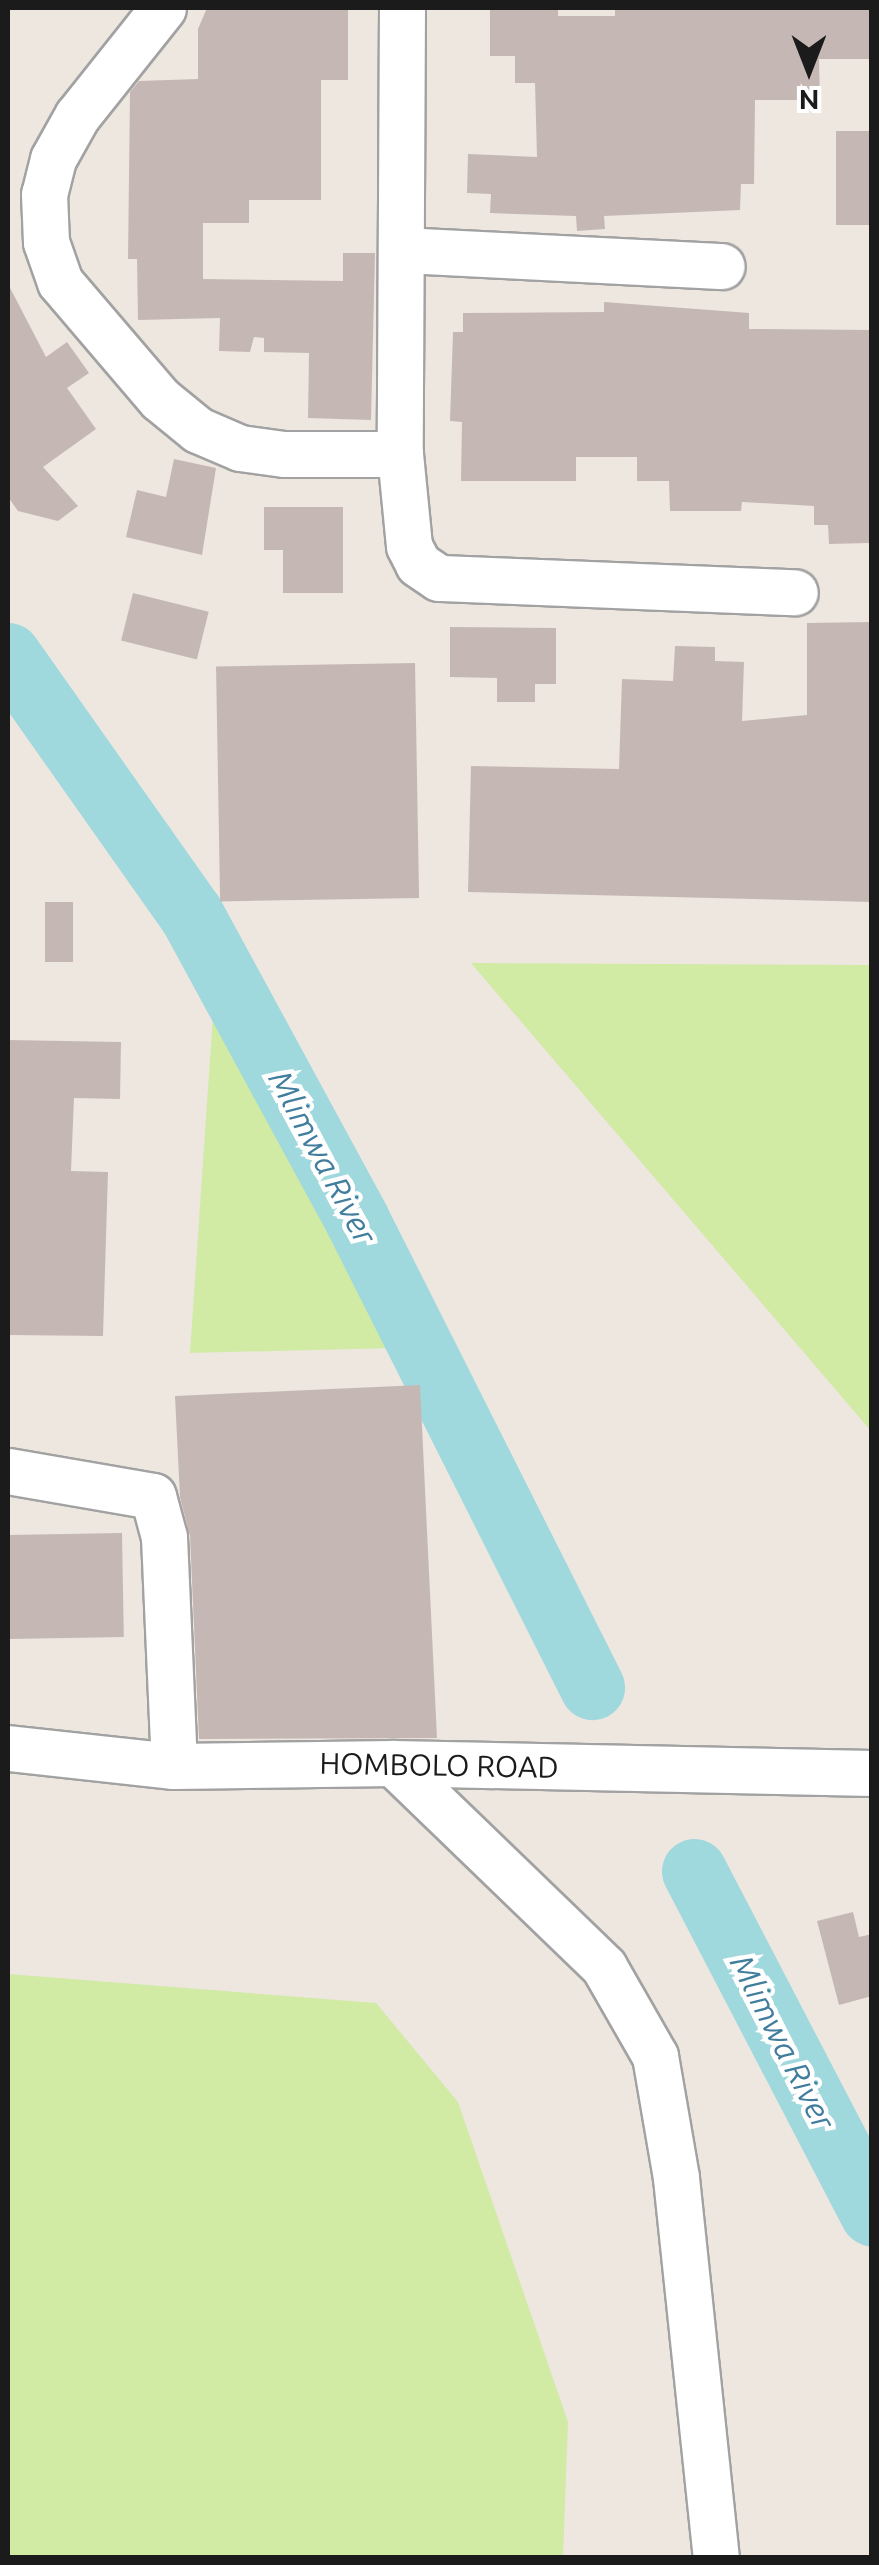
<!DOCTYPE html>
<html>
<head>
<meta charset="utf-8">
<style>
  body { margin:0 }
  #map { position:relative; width:879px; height:2565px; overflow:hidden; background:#ede7e0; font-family:Ubuntu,sans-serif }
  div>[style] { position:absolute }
  .grass>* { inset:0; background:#d1eaa4 }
  .river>* { height:65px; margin:-32.5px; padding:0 32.5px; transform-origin:32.5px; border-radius:32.5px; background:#9fd8dd }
  .building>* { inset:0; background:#c5b8b4; transform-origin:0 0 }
  .roads { filter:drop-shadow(2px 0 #a2a2a2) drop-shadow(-2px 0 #a2a2a2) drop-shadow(0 2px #a2a2a2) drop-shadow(0 -2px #a2a2a2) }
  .minor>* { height:45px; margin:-22.5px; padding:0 22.5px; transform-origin:22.5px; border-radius:22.5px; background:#fff }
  span { translate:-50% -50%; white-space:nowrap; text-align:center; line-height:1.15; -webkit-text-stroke:9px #fff; paint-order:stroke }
  .street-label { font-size:30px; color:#1b1b1b }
  .water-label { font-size:32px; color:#417d9d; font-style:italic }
  .frame { position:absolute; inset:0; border:10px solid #1b1b1b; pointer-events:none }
  .north { position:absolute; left:759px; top:20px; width:100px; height:100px; -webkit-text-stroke:8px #fff; paint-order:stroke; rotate:180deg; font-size:28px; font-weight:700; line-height:40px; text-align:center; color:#1b1b1b }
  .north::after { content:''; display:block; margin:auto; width:35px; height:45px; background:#1b1b1b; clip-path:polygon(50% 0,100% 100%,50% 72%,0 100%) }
</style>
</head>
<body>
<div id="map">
  <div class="grass">
    <i style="clip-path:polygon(471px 963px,871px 965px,871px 1431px)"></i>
    <i style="clip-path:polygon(214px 1001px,393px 1348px,190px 1353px)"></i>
    <i style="clip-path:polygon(8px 1974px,376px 2003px,458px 2102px,568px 2422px,563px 2557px,8px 2557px)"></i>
  </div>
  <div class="river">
    <i style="left:8px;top:655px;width:317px;rotate:54.8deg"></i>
    <i style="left:191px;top:914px;width:348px;rotate:61.5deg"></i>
    <i style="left:357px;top:1220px;width:523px;rotate:63.29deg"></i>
    <i style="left:694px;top:1871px;width:386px;rotate:62.5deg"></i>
  </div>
  <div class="building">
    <i style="clip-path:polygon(207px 8px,348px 8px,348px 80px,321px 80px,321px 200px,249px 200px,249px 223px,203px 223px,203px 279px,343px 281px,343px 253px,375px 253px,371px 420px,308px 418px,309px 353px,264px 352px,264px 338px,254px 337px,250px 352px,219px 351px,220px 318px,138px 320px,137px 259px,128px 259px,130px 92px,139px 81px,198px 79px,198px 29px)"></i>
    <i style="clip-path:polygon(490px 8px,558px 8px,558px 16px,615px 16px,615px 8px,872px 8px,872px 59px,819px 59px,820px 100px,755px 100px,754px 184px,741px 184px,740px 210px,604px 216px,605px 229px,577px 231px,576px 216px,490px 213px,491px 194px,467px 193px,468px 154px,537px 157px,535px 83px,515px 83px,515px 56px,490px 56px)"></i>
    <i style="left:836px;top:131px;width:36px;height:94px"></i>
    <i style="clip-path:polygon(8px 284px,46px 357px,67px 342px,89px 373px,67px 388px,96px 429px,43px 467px,78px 506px,58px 521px,18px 511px,8px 497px)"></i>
    <i style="clip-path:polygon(604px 302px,749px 313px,749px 329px,872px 330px,869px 543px,829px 544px,828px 525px,814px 525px,814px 506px,742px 502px,741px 511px,670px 511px,669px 481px,637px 481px,637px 457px,576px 457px,576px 481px,461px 481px,462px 422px,450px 421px,453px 332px,463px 332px,463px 313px,604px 312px)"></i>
    <i style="clip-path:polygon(174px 459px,216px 468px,202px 555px,126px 537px,137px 490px,166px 497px)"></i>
    <i style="clip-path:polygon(264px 507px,343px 507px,343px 593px,283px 593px,283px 550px,264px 550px)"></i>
    <i style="left:133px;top:593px;width:78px;height:49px;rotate:14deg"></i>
    <i style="clip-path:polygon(872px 622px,872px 902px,468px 892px,471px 766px,619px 769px,622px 679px,673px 681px,675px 646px,715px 647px,715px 661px,744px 662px,742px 721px,807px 715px,807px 623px)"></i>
    <i style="clip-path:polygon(450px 627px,556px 628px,556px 684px,535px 684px,535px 702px,497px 702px,497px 678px,450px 677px)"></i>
    <i style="left:415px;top:663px;width:235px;height:199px;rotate:89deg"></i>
    <i style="left:45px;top:902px;width:28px;height:60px"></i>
    <i style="clip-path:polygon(8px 1040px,121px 1042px,120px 1099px,74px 1098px,71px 1171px,108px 1172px,103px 1336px,8px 1335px)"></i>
    <i style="clip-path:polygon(420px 1385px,437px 1738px,199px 1739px,190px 1536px,180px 1497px,175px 1396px)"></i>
    <i style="left:122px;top:1533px;width:104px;height:114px;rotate:89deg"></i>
    <i style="clip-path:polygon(853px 1912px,859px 1937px,872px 1934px,872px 1996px,839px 2005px,817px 1921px)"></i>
  </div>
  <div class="roads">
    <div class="minor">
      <i style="left:163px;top:8px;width:138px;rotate:128.5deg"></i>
      <i style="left:77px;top:116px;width:49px;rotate:119.2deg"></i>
      <i style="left:53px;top:159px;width:36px;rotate:104deg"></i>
      <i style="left:44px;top:194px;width:48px;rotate:87.6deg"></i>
      <i style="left:46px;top:242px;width:42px;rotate:70.7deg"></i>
      <i style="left:60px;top:282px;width:154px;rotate:49.5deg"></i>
      <i style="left:160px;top:399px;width:49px;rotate:39.2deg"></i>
      <i style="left:198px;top:430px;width:46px;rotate:23.2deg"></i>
      <i style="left:240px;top:448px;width:44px;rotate:7.8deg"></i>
      <i style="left:284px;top:454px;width:116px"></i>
      <i style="left:402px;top:8px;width:446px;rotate:90.3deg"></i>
      <i style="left:400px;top:454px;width:92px;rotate:84.4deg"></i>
      <i style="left:409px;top:546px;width:20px;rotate:63deg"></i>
      <i style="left:418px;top:564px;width:25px;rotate:34deg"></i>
      <i style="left:439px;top:578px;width:356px;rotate:2.3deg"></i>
      <i style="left:403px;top:250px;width:319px;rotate:2.9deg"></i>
      <i style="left:8px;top:1471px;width:147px;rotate:9.8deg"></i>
      <i style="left:153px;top:1496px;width:42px;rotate:75deg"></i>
      <i style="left:164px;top:1537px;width:229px;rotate:87.5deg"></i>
      <i style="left:8px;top:1748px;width:167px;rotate:6.2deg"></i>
      <i style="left:174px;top:1766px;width:219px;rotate:-0.8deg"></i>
      <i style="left:393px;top:1763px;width:479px;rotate:1.2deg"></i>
      <i style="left:393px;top:1763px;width:293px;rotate:44deg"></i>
      <i style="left:604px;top:1967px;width:103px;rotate:60.2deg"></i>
      <i style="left:655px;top:2056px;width:124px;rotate:80.2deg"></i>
      <i style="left:676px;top:2178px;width:382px;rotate:84deg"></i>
    </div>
  </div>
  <div class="street-label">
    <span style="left:439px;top:1765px;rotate:1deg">HOMBOLO ROAD</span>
  </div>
  <div class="water-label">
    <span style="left:323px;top:1157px;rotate:62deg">Mlimwa River</span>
    <span style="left:783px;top:2042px;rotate:63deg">Mlimwa River</span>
  </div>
  <div class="frame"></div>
  <div class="north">N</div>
</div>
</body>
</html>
